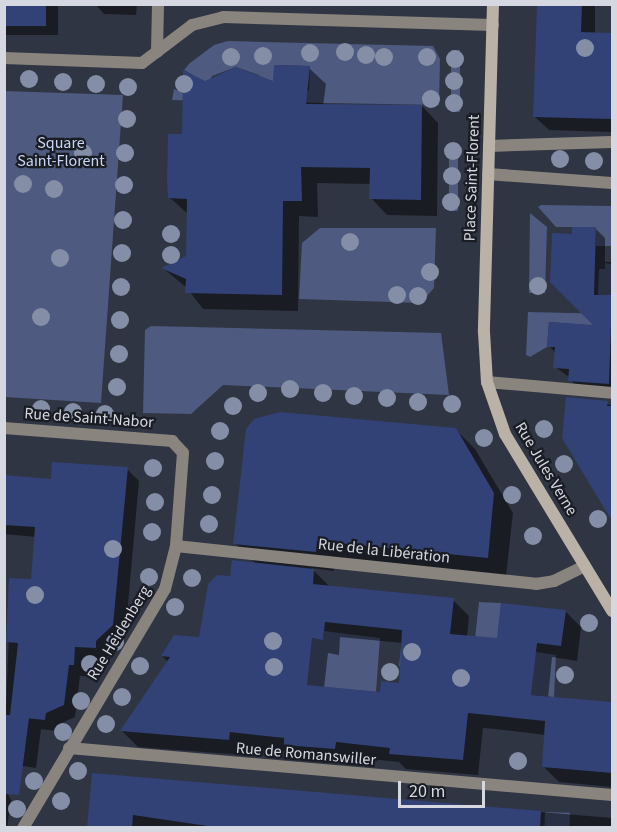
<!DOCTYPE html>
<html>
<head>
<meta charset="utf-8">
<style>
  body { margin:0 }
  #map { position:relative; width:617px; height:832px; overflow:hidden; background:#2f3543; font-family:"Source Sans 3",sans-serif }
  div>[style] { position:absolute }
  .green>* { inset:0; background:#4e5a7f; transform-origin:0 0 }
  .shadow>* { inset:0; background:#0007; transform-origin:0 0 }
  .building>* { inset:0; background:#324176; transform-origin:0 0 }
  .street>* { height:12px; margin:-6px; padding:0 6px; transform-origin:6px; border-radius:6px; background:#8a847e }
  .secondary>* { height:12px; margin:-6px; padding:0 6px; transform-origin:6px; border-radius:6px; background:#bab1a7 }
  .trees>* { width:18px; height:18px; margin:-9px; border-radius:50%; background:#848ea6 }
  span { translate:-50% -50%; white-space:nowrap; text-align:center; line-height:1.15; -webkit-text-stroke:4.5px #1a1c23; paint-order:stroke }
  .park-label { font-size:16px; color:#c9d6f7 }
  .street-label { font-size:16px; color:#d5d8e1 }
  .frame { position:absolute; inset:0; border:6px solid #d5d8e1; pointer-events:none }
  .scale { position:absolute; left:398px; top:781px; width:87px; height:27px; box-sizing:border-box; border:3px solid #d5d8e1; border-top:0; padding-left:8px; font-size:18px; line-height:21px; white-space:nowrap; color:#d5d8e1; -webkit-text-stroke:4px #1a1c23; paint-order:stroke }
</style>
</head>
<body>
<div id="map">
  <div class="green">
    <i style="clip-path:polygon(evenodd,228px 41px,433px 46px,440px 59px,439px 105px,271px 102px,259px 75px,236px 67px,212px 76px,201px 101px,172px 100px,174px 89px,183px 93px,193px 75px,184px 70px,190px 63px,214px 45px,228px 41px,274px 65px,310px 66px,309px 91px,274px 90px,274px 65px)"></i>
    <i style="left:451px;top:50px;width:9px;height:62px"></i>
    <i style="clip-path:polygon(4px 91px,123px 95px,101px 403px,5px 397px)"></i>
    <i style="left:449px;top:143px;width:9px;height:68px"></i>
    <i style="clip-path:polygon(541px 205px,612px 206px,612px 246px,596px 246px,596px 227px,556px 227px,538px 207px)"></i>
    <i style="clip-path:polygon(530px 213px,547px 227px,545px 293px,529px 293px)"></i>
    <i style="clip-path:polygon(320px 228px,436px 228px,434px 288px,421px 303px,299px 299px,302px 243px)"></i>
    <i style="clip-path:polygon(605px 263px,612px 264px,612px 295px,598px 295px,599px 269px,605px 269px)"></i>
    <i style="clip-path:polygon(528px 312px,612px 314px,612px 342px,611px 327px,549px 322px,547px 347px,530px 357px,526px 355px)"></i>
    <i style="clip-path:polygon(151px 326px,441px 333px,449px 395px,223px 385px,191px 414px,143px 413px,145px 330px)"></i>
    <i style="clip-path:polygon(479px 602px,501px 603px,496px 656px,536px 652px,556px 655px,554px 697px,493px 692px,432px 669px,399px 666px,401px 648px,472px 666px)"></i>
    <i style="clip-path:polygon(324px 631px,380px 638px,376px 692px,300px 685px,269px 634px,323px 639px)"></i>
    <i style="left:545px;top:812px;width:25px;height:15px;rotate:2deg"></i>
  </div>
  <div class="shadow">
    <i style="left:4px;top:4px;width:54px;height:31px"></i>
    <i style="clip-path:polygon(95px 4px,137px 4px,136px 15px,104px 14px)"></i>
    <i style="clip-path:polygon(538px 4px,595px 4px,595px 33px,612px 35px,612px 132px,549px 130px,535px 117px)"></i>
    <i style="clip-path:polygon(309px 68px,326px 84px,323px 106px,422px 106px,438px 123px,437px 216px,387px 215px,371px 198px,371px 184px,317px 183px,318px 217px,299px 216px,298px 311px,203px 309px,187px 288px,164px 269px,187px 257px,188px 214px,169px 197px,183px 135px,204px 82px,275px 83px)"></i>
    <i style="clip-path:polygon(596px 229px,605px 238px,605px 262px,612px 262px,612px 392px,578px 389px,569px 377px,555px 367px,556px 353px,549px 346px,597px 327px,573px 235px)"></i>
    <i style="clip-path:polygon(568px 399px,612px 405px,612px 518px,564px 437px)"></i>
    <i style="clip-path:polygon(evenodd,247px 430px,456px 430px,475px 449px,513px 513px,506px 576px,335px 559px,334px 571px,311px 568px,329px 586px,453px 600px,469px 616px,467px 637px,499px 640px,565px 611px,581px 627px,577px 661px,552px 657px,548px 698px,612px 704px,612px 787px,559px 782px,543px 766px,546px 735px,495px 729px,483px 728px,478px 775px,406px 769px,399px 762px,351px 757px,350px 764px,301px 760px,293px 752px,245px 747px,244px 755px,138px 747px,122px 731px,168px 662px,162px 656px,201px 639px,231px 577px,256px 564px,235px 543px,247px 430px,340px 637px,403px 643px,400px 685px,381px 694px,324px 688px,328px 653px,339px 655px,340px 637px)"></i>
    <i style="clip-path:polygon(127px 469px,139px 481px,125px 638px,108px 653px,107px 660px,87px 658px,86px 676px,80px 676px,75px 717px,57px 725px,56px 731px,41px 729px,36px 768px,4px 763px,11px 579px,33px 581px,36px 537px,4px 534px,4px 477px,53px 480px)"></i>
    <i style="clip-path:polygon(94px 775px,612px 818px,612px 828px,88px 828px)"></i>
    <i style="clip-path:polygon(4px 786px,11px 800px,7px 828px,4px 828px)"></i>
  </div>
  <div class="building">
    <i style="left:4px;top:4px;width:42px;height:22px"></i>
    <i style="clip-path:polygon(537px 4px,582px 4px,581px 32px,612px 33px,612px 119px,533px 117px)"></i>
    <i style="clip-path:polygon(274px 65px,310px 66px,306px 104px,422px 105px,421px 200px,369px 199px,370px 168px,301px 167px,302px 201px,283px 201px,282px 295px,185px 293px,186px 279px,161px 268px,186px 256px,187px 199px,168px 198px,167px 181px,168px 134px,182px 134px,183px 70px,205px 81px,236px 67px,273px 81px)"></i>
    <i style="clip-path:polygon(572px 227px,596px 227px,594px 295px,612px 295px,609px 384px,568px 381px,569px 369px,553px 368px,555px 347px,547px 347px,549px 322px,593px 325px,550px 282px,552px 233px,572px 234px)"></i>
    <i style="clip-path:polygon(566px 397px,608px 401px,607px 406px,612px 406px,612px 521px,562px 438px)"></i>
    <i style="clip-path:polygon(280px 412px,456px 428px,494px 493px,488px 558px,317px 541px,316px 552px,233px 544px,246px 429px,254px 419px)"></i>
    <i style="clip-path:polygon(52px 462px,128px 467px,113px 625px,96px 641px,96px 648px,75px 647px,74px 665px,69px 665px,64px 705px,46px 713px,45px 720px,25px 718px,29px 718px,19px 795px,4px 794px,4px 715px,10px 715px,18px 643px,6px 642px,9px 578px,31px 579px,35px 527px,4px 525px,4px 475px,51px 479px)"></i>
    <i style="clip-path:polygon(evenodd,232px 560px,314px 569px,313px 584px,454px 598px,450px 634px,497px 638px,501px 603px,566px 610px,561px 646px,537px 643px,531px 695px,612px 702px,612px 773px,542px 767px,545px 721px,478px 714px,468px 713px,463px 760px,389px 754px,390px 748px,336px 742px,335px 749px,284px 745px,284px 738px,230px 732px,229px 740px,120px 731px,170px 657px,161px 656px,174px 635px,199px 637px,208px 584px,217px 575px,230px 576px,232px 560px,325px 622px,402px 630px,399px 683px,381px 681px,380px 692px,307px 685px,312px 638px,323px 640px,325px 622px)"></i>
    <i style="clip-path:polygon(92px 773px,541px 811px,540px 828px,221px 828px,133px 815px,132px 828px,87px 828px)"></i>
  </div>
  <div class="street">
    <i style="left:157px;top:52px;width:48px;rotate:-88.8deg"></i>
    <i style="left:4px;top:58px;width:138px;rotate:2.1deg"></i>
    <i style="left:142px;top:63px;width:63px;rotate:-37.2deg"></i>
    <i style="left:192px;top:25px;width:32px;rotate:-14deg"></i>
    <i style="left:223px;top:17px;width:270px;rotate:1.7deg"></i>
    <i style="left:489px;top:146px;width:123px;rotate:-1.9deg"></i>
    <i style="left:488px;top:174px;width:124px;rotate:4.2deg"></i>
    <i style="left:487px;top:382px;width:125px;rotate:5deg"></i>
    <i style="left:4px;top:428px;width:169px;rotate:4.4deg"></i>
    <i style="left:172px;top:441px;width:16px;rotate:47deg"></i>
    <i style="left:183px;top:453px;width:93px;rotate:94.3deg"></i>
    <i style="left:176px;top:546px;width:44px;rotate:104.3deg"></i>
    <i style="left:165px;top:589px;width:278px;rotate:120.7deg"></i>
    <i style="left:176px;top:546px;width:362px;rotate:6deg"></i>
    <i style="left:536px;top:584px;width:18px;rotate:-9deg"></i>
    <i style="left:554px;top:581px;width:34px;rotate:-26deg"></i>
    <i style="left:69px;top:748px;width:545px;rotate:4.95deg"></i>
  </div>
  <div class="secondary">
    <i style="left:493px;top:4px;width:328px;rotate:91.6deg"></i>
    <i style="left:484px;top:332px;width:50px;rotate:86.6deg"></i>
    <i style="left:487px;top:382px;width:55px;rotate:70.9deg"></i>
    <i style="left:505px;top:434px;width:207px;rotate:58.8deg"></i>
  </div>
  <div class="trees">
    <i style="left:585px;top:48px"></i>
    <i style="left:345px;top:52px"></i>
    <i style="left:310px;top:53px"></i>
    <i style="left:366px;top:55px"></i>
    <i style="left:263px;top:56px"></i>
    <i style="left:231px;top:57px"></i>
    <i style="left:384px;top:57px"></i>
    <i style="left:427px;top:57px"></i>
    <i style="left:455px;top:59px"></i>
    <i style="left:29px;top:79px"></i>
    <i style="left:454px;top:81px"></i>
    <i style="left:63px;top:82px"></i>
    <i style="left:96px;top:84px"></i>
    <i style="left:184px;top:84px"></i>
    <i style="left:128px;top:87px"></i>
    <i style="left:431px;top:99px"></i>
    <i style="left:454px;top:103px"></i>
    <i style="left:127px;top:119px"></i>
    <i style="left:453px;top:151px"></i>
    <i style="left:83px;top:153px"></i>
    <i style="left:125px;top:153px"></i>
    <i style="left:560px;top:159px"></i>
    <i style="left:594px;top:161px"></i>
    <i style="left:452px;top:176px"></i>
    <i style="left:23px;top:184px"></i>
    <i style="left:124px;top:185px"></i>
    <i style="left:54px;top:189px"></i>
    <i style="left:451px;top:202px"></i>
    <i style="left:123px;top:220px"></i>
    <i style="left:171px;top:234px"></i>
    <i style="left:350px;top:242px"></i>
    <i style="left:122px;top:253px"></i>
    <i style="left:171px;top:255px"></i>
    <i style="left:60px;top:258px"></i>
    <i style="left:430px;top:272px"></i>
    <i style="left:538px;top:286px"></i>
    <i style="left:121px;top:287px"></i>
    <i style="left:397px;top:295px"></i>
    <i style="left:418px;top:296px"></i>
    <i style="left:41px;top:317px"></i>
    <i style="left:120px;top:320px"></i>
    <i style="left:119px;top:354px"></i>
    <i style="left:117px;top:387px"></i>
    <i style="left:290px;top:389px"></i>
    <i style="left:258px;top:393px"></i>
    <i style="left:323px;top:393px"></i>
    <i style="left:354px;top:396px"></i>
    <i style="left:387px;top:398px"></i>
    <i style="left:418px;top:402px"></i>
    <i style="left:452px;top:404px"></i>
    <i style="left:233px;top:406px"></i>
    <i style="left:41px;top:409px"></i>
    <i style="left:73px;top:412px"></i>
    <i style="left:105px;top:414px"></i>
    <i style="left:544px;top:429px"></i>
    <i style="left:220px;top:431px"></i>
    <i style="left:484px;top:438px"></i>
    <i style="left:215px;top:461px"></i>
    <i style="left:564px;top:464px"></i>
    <i style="left:153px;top:468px"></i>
    <i style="left:212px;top:495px"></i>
    <i style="left:512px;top:495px"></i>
    <i style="left:155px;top:502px"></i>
    <i style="left:598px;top:519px"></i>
    <i style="left:209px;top:524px"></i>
    <i style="left:152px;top:532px"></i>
    <i style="left:533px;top:536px"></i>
    <i style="left:113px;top:549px"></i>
    <i style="left:149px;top:577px"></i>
    <i style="left:192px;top:578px"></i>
    <i style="left:35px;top:595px"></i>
    <i style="left:175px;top:607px"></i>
    <i style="left:589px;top:623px"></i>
    <i style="left:273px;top:641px"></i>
    <i style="left:115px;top:642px"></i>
    <i style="left:412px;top:652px"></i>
    <i style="left:90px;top:664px"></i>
    <i style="left:140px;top:666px"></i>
    <i style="left:274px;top:667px"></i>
    <i style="left:390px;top:672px"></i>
    <i style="left:565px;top:675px"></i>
    <i style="left:461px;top:678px"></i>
    <i style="left:122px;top:697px"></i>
    <i style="left:81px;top:701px"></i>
    <i style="left:106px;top:724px"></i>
    <i style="left:63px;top:732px"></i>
    <i style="left:518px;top:761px"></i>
    <i style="left:78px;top:771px"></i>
    <i style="left:34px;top:781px"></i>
    <i style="left:61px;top:801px"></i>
    <i style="left:17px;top:809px"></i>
  </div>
  <div class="park-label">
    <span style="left:61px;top:152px">Square<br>Saint-Florent</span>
  </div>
  <div class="street-label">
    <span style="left:472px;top:178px;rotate:-88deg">Place Saint-Florent</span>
    <span style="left:89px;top:418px;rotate:4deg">Rue de Saint-Nabor</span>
    <span style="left:546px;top:469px;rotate:59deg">Rue Jules Verne</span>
    <span style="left:384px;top:551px;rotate:6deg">Rue de la Libération</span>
    <span style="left:119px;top:633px;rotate:-59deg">Rue Heidenberg</span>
    <span style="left:306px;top:754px;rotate:5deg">Rue de Romanswiller</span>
  </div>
  <div class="frame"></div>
  <div class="scale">20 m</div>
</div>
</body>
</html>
